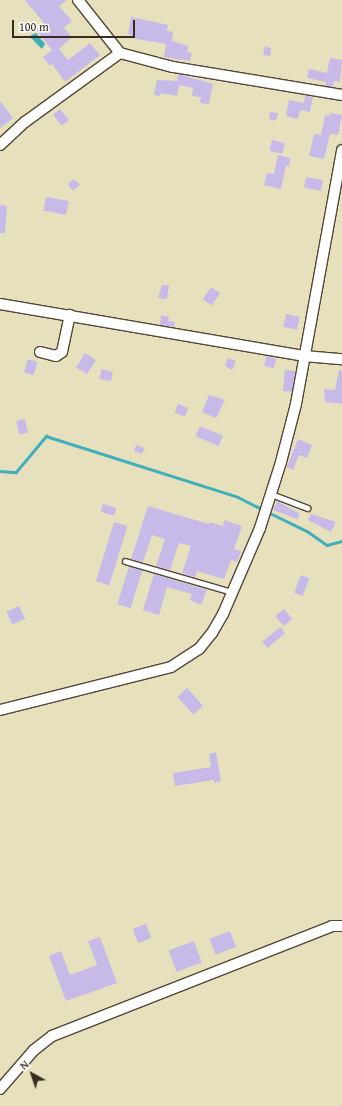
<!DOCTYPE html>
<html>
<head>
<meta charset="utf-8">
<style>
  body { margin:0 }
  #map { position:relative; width:342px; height:1106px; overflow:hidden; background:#e7e0bc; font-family:"Gentium Book Plus",serif }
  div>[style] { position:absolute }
  .water>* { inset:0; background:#40afbc }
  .stream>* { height:2.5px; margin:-1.25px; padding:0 1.25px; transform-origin:1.25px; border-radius:1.25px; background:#40afbc }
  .building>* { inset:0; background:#c7bae8; transform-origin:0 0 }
  .roads { filter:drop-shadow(1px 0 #554536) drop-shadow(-1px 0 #554536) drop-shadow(0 1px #554536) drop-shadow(0 -1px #554536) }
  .service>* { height:5px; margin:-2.5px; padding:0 2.5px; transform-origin:2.5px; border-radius:2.5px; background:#fff }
  .minor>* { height:10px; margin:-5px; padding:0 5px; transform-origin:5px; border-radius:5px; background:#fff }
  span { translate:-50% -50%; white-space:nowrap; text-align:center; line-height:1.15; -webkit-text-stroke:3.5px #fff; paint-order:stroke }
  .north { position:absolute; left:12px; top:1054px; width:40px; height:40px; -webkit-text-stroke:3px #fff; paint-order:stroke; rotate:320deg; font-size:11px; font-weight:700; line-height:16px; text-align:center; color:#3b2a1e }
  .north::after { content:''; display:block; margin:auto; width:14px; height:18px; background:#3b2a1e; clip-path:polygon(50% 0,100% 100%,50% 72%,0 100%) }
  .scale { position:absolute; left:12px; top:20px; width:123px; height:18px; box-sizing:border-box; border:2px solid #3b2a1e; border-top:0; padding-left:5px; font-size:12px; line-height:14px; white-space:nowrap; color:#3b2a1e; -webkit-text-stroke:3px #fff; paint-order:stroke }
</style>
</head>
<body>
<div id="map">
  <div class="water">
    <i style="clip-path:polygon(36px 33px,45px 44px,42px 49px,31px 38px,31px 35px)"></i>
  </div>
  <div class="stream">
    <i style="left:0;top:471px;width:16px;rotate:4deg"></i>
    <i style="left:16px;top:472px;width:47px;rotate:-50.2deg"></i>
    <i style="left:46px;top:436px;width:201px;rotate:17.6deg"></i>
    <i style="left:238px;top:497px;width:29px;rotate:27deg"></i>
    <i style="left:268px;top:512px;width:43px;rotate:26deg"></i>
    <i style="left:307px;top:531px;width:24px;rotate:35deg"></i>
    <i style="left:327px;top:545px;width:16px;rotate:-15deg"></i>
  </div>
  <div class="building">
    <i style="clip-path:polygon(25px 0,67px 0,59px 6px,72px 21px,64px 28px,72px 37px,59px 49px,68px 60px,90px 43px,100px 55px,65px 82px,52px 64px,50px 66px,43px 57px,52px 50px,36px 30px,44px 23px)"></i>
    <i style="clip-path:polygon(131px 17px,168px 25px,167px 31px,173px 32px,172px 41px,188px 46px,187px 52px,192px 53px,190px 61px,164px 57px,166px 44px,131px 38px,131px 35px,128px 34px)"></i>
    <i style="clip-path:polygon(265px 46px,271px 48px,270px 56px,263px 55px)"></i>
    <i style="clip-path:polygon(330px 58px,342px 60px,340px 82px,334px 81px,333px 87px,325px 86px,326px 82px,307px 78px,309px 69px,327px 73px)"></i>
    <i style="clip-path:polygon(178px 74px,213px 84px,209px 104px,200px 103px,201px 97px,192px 96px,193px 88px,179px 85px,177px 96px,161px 93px,160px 96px,154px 95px,157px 80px,177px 81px)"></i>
    <i style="clip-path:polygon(305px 96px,313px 97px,310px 112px,300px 110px,298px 119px,286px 116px,289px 100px,304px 103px)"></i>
    <i style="clip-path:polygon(0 101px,13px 118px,0 128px)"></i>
    <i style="left:60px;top:109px;width:14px;height:9px;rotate:51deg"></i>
    <i style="clip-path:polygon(270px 112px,278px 113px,276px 121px,269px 119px)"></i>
    <i style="clip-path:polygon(330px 113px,342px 115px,338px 135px,330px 134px,324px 159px,309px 156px,314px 134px,321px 135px,325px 115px,329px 116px)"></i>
    <i style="left:272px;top:140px;width:13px;height:11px;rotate:13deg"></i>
    <i style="clip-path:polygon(278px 155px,290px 158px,289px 166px,286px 166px,281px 189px,264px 185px,267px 173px,274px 174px)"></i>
    <i style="left:306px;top:177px;width:17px;height:11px;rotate:10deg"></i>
    <i style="clip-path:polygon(74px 179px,80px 185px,73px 191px,68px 184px)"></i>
    <i style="left:46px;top:197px;width:23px;height:14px;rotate:10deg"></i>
    <i style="clip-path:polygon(0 205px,7px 206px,5px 233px,0 233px)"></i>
    <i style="clip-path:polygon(162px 285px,169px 285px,167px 299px,158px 298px)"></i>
    <i style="left:211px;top:287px;width:11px;height:15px;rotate:34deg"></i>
    <i style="left:286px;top:314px;width:14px;height:13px;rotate:12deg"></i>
    <i style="clip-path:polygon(161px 315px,169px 317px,168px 321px,175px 322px,174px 327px,160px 325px)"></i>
    <i style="left:85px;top:353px;width:13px;height:17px;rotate:32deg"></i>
    <i style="left:267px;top:356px;width:10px;height:10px;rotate:17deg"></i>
    <i style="clip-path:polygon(228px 358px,236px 361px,232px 370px,225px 366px)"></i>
    <i style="left:28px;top:359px;width:10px;height:14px;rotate:17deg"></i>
    <i style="clip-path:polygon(102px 369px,113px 372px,111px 381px,99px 379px)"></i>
    <i style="left:285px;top:370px;width:10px;height:21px;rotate:6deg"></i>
    <i style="clip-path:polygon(339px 370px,342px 370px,342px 404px,325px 402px,324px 389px,335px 390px)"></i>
    <i style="clip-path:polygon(209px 395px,225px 400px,216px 418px,202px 412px)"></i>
    <i style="left:178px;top:404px;width:11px;height:9px;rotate:22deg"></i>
    <i style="left:25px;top:419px;width:14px;height:9px;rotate:78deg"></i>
    <i style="left:200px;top:426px;width:25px;height:11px;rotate:23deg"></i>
    <i style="clip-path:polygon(298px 439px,312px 445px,307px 458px,299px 455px,293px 470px,287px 467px)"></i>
    <i style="clip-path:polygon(136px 445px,145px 448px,142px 454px,134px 451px)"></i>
    <i style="clip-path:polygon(277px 501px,300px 514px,297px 519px,273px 510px)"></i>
    <i style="left:103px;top:504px;width:14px;height:8px;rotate:17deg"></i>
    <i style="clip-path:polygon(148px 506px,209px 524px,209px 522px,223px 526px,224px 520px,242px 526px,234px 549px,241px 551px,237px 562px,231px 560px,224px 579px,197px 571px,195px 577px,182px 573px,191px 546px,179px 543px,170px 570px,156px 566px,165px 539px,152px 535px,143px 562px,131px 559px)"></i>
    <i style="clip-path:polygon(311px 514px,336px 522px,331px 532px,308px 520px)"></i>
    <i style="left:114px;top:522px;width:14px;height:62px;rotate:17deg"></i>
    <i style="left:129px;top:566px;width:14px;height:40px;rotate:17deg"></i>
    <i style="clip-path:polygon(154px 574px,207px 590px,201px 605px,190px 600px,192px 594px,167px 587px,159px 615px,143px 610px)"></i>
    <i style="left:301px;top:575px;width:9px;height:19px;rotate:21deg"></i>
    <i style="left:19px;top:606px;width:14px;height:14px;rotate:65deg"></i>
    <i style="left:284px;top:609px;width:13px;height:11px;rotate:51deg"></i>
    <i style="left:280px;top:627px;width:8px;height:23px;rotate:50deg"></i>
    <i style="left:187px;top:688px;width:24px;height:13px;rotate:48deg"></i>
    <i style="clip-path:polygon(216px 752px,221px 781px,214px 783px,214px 780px,175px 786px,173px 773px,211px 767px,209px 754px)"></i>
    <i style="left:146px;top:924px;width:15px;height:14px;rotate:70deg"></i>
    <i style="left:230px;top:931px;width:17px;height:22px;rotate:69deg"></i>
    <i style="clip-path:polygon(100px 937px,117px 983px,66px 1001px,49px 956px,61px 951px,70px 975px,97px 965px,88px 941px)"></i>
    <i style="left:194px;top:941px;width:23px;height:27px;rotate:70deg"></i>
  </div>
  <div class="roads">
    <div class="service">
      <i style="left:271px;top:494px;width:39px;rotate:21deg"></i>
      <i style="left:125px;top:561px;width:111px;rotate:16.2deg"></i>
    </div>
    <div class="minor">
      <i style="left:78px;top:0;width:68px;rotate:51.6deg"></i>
      <i style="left:120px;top:53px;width:55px;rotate:14.8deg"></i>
      <i style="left:173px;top:67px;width:171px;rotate:9.4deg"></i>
      <i style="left:0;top:145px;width:34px;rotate:-43deg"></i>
      <i style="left:25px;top:122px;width:117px;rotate:-36deg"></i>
      <i style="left:0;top:304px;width:308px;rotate:9.7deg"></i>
      <i style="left:304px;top:356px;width:38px;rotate:5deg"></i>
      <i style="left:40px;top:352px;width:16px;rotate:14deg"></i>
      <i style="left:56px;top:356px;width:7px;rotate:-34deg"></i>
      <i style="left:62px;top:352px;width:38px;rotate:-78deg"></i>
      <i style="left:0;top:710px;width:176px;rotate:-14.1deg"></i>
      <i style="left:171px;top:667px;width:33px;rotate:-33deg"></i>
      <i style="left:199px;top:649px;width:21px;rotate:-51deg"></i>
      <i style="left:212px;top:633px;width:22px;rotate:-60deg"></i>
      <i style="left:223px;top:614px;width:94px;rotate:-66.7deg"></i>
      <i style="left:260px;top:528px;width:69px;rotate:-72.3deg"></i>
      <i style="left:281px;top:462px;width:60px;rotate:-75.5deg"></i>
      <i style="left:296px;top:404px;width:258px;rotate:-79.7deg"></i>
      <i style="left:0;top:1089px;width:52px;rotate:-48.9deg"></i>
      <i style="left:34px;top:1050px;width:23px;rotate:-38deg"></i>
      <i style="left:52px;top:1036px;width:301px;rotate:-21.4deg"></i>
      <i style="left:332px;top:926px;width:10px"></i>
    </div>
  </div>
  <div class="north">N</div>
  <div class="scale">100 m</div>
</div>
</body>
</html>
